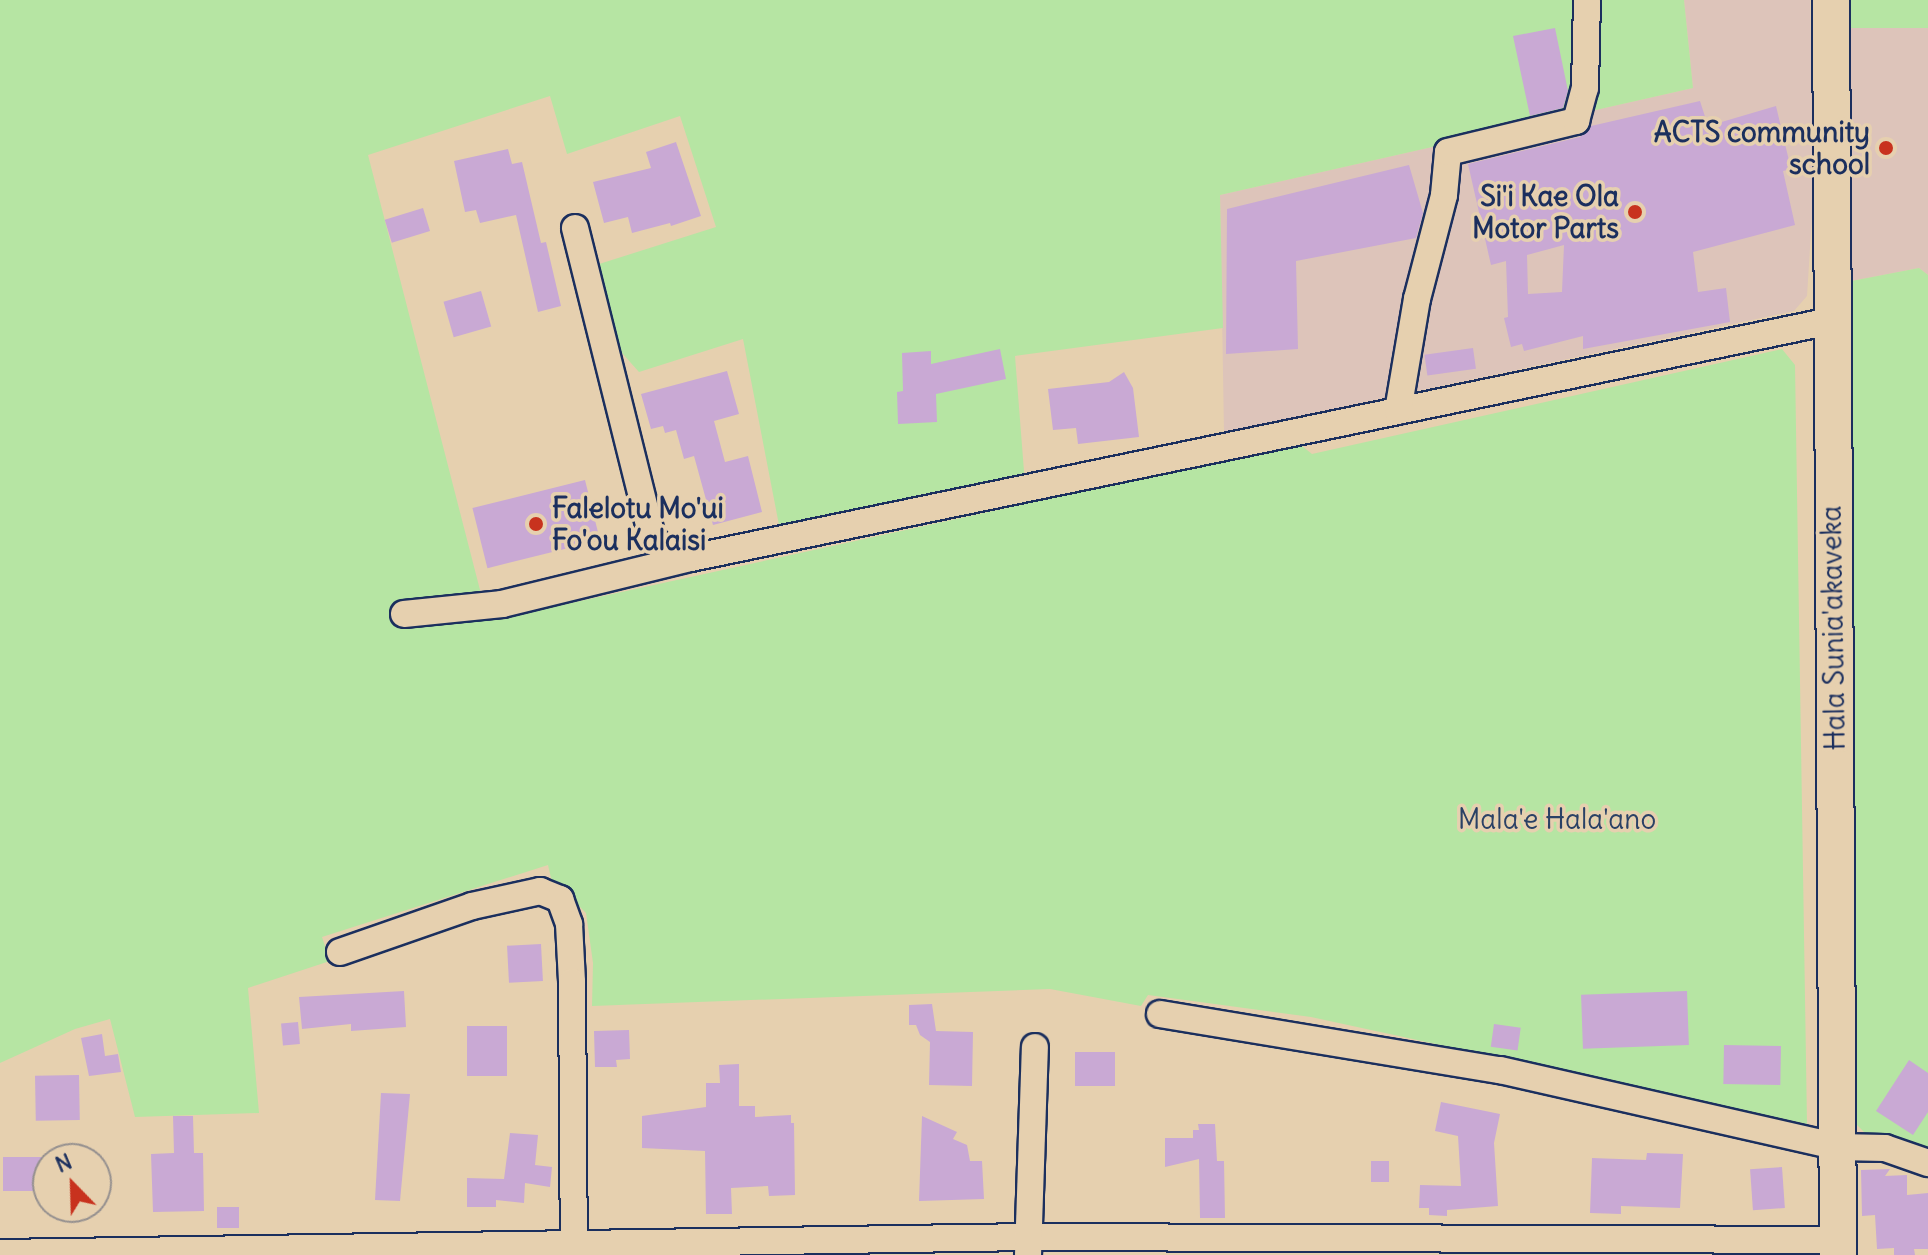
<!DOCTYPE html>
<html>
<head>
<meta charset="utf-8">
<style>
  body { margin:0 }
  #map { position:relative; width:1928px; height:1255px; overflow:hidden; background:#e6d0af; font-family:Delius,sans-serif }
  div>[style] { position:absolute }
  .built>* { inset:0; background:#ddc4ba }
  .green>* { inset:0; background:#b6e5a3; transform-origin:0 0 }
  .building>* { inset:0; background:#c9a9d4; transform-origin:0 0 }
  .roads { filter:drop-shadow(2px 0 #1b2f5e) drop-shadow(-2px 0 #1b2f5e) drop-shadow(0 2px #1b2f5e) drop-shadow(0 -2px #1b2f5e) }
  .street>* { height:26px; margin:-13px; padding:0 13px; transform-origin:13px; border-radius:13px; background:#e6d0af }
  .secondary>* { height:36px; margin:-18px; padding:0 18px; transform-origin:18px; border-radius:18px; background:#e6d0af }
  .dots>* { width:22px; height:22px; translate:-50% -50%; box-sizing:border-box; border:4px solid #e6d0af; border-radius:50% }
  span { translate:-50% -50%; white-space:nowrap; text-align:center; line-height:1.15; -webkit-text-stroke:7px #e6d0af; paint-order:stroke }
  .poi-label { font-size:28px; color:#1b2f5e; font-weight:700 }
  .right { translate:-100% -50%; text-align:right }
  .left { translate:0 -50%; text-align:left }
  .street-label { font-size:28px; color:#1b2f5e }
  .park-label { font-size:28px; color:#2a4165 }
  .north { position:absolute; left:32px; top:1143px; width:80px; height:80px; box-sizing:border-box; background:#e6d0af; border:2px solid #95908f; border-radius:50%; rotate:337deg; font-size:22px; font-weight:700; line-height:32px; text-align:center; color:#1b2f5e }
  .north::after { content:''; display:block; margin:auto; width:28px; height:36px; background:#c8321e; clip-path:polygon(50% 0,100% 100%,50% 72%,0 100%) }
</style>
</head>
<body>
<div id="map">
  <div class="built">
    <i style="clip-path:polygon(1684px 0,1810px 0,1814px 186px,1807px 296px,1794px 311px,1224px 432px,1220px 195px,1693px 88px)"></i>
    <i style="clip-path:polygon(1928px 27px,1928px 275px,1919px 268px,1841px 283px,1847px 28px)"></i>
  </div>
  <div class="green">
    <i style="clip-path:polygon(0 0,1684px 0,1693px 88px,1220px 195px,1223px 328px,1015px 356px,1025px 484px,779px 525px,743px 339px,639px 372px,614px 344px,596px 265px,716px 227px,680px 116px,567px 154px,550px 96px,368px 155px,488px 621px,1232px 459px,1302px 446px,1312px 454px,1782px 349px,1795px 365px,1807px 1124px,1311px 1017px,1148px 995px,1141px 1006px,1050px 989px,592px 1006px,593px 963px,586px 913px,551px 878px,548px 865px,322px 937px,330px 961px,248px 988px,259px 1113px,135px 1117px,110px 1019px,75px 1029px,0 1063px)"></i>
    <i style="left:1847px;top:0;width:81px;height:28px"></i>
    <i style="clip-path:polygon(1919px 268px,1928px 275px,1928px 1155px,1868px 1136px,1854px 1122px,1841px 283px)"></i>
  </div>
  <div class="building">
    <i style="clip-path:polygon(1555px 28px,1568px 91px,1563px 108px,1530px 116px,1513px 36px)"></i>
    <i style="clip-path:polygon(evenodd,1700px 101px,1708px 126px,1776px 106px,1791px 169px,1783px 171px,1795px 225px,1693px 252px,1698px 292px,1726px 288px,1730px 322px,1583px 349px,1583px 336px,1524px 351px,1522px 344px,1511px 347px,1504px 318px,1508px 317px,1506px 261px,1491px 265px,1468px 164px,1580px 137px,1591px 126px,1700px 101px,1564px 245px,1562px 292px,1528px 294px,1527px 255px,1564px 245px)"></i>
    <i style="clip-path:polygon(676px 142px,701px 216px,671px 226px,670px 223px,632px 233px,628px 217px,604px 223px,593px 182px,651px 168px,646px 152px)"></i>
    <i style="clip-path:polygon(508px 149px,512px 164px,522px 162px,541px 243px,546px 242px,561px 306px,538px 312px,516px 215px,480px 223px,476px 210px,465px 212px,454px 161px)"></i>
    <i style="clip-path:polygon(1409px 165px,1423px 213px,1416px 238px,1296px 261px,1298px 349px,1226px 354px,1227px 209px)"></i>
    <i style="left:423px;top:208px;width:24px;height:40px;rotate:73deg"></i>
    <i style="left:481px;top:291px;width:37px;height:39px;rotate:74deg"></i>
    <i style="left:1473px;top:348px;width:21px;height:49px;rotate:82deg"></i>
    <i style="clip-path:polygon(1000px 349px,1006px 379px,936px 394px,937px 422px,898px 424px,897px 392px,903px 391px,902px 353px,931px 351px,931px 364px)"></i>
    <i style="clip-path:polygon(727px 371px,739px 414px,714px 421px,725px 462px,748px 456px,762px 512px,713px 525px,694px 456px,684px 459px,676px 430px,665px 433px,663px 426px,651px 429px,641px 394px)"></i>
    <i style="clip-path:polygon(1124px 372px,1133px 388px,1139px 437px,1078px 444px,1076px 428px,1053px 430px,1048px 389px,1109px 382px)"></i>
    <i style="left:585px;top:480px;width:62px;height:116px;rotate:76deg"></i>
    <i style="left:541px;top:944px;width:37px;height:34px;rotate:87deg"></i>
    <i style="clip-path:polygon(404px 991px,406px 1027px,351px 1031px,351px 1024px,302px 1029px,299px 997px)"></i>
    <i style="left:1687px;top:991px;width:54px;height:106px;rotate:88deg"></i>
    <i style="clip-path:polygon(932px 1004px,936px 1031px,973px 1032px,972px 1086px,929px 1085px,930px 1042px,920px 1035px,916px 1025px,909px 1025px,909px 1005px)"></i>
    <i style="left:298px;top:1022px;width:22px;height:17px;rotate:85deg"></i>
    <i style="left:1494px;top:1024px;width:27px;height:23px;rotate:8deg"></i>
    <i style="left:467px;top:1026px;width:40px;height:50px"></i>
    <i style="clip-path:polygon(629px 1030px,630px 1059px,616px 1060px,617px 1067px,595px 1067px,594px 1031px)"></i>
    <i style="clip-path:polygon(102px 1034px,105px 1056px,118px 1054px,121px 1072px,89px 1076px,81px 1038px)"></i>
    <i style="left:1724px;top:1045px;width:57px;height:39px;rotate:1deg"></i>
    <i style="left:1115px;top:1052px;width:34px;height:40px;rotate:90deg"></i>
    <i style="clip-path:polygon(1909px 1060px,1928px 1073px,1928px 1112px,1913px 1135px,1876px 1111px)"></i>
    <i style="clip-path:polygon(739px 1064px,739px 1106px,755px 1106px,755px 1117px,791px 1115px,791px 1123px,794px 1123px,795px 1195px,769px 1196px,768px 1186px,731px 1188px,732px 1214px,706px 1214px,705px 1151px,642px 1148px,642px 1116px,706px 1107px,706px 1083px,720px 1083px,719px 1065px)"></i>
    <i style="left:79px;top:1075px;width:45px;height:44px;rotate:89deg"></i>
    <i style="clip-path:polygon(381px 1093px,410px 1094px,400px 1201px,375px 1200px)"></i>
    <i style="clip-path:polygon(1441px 1102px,1500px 1114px,1494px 1143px,1498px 1206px,1447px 1210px,1447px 1216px,1429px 1215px,1429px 1208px,1419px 1208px,1420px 1185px,1461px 1186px,1458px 1136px,1435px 1131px)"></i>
    <i style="clip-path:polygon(173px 1116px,193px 1116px,194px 1153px,203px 1153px,204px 1211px,153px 1212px,151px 1154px,174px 1153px)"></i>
    <i style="clip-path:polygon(922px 1116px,957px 1132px,953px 1139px,967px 1145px,970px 1161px,982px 1161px,984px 1199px,919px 1201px)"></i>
    <i style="clip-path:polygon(1198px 1124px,1215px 1124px,1217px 1161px,1224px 1161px,1225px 1218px,1200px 1218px,1199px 1159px,1165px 1167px,1165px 1138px,1193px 1138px,1193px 1130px,1199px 1130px)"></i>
    <i style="clip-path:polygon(510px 1133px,538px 1135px,535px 1165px,552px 1167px,550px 1187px,525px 1183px,524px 1203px,496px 1200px,496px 1207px,467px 1207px,467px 1178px,504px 1179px)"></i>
    <i style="clip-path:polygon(1647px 1153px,1683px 1154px,1680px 1208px,1621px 1206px,1621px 1214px,1590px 1213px,1592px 1158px,1646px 1160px)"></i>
    <i style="left:48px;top:1157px;width:34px;height:45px;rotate:90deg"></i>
    <i style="left:1371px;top:1161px;width:18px;height:21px"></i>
    <i style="left:1782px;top:1167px;width:41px;height:32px;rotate:86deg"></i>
    <i style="clip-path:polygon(1890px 1169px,1885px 1176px,1907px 1175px,1907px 1195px,1928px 1193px,1928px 1249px,1914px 1249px,1915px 1255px,1894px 1255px,1894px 1248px,1877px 1249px,1875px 1215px,1862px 1216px,1861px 1170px)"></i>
    <i style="left:217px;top:1207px;width:22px;height:21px"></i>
  </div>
  <div class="roads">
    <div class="street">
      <i style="left:575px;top:228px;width:318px;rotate:76deg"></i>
      <i style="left:652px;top:537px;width:21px;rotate:49deg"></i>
      <i style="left:666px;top:553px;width:25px;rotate:11deg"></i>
      <i style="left:691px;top:558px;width:1163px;rotate:-11.75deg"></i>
      <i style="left:1398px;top:411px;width:114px;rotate:-80.4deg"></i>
      <i style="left:1417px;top:299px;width:107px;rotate:-75.4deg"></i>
      <i style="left:1444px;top:195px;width:43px;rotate:-84.7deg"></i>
      <i style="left:1448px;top:152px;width:132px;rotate:-13.6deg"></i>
      <i style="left:1576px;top:121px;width:34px;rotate:-75deg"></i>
      <i style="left:1585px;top:88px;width:88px;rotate:-88.7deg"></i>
      <i style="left:404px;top:614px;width:99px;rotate:-5.8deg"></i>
      <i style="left:502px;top:604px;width:189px;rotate:-13.7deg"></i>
      <i style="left:340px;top:952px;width:140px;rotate:-19.2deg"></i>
      <i style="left:472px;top:906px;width:70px;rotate:-12.4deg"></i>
      <i style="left:540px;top:891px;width:22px;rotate:22deg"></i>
      <i style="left:560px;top:899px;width:27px;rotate:70deg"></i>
      <i style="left:569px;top:924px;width:58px;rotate:87deg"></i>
      <i style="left:572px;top:982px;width:273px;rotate:89.6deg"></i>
      <i style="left:1160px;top:1014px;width:345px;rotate:9.4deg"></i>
      <i style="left:1500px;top:1070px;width:347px;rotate:12.8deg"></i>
      <i style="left:1838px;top:1147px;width:47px;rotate:1.2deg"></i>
      <i style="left:1885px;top:1148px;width:46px;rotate:19.2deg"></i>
      <i style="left:0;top:1253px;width:1028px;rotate:-0.89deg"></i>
      <i style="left:1028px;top:1237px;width:809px;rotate:0.21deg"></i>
      <i style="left:1028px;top:1255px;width:208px;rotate:-88.1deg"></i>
    </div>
    <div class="secondary">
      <i style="left:1831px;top:0;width:1255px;rotate:89.68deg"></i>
    </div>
  </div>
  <div class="dots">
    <i style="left:1886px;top:148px;background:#c8321e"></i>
    <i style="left:1635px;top:212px;background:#c8321e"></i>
    <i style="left:536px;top:524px;background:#c8321e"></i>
  </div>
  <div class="poi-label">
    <span class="right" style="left:1870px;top:148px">ACTS community<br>school</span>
    <span class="right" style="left:1619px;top:212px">Si'i Kae Ola<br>Motor Parts</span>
    <span class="left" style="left:552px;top:524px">Falelotu Mo'ui<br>Fo'ou Kalaisi</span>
  </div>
  <div class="street-label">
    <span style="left:1833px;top:628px;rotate:-91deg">Hala Sunia'akaveka</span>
  </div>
  <div class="park-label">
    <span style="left:1557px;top:819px">Mala'e Hala'ano</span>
  </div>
  <div class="north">N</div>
</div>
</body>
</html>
